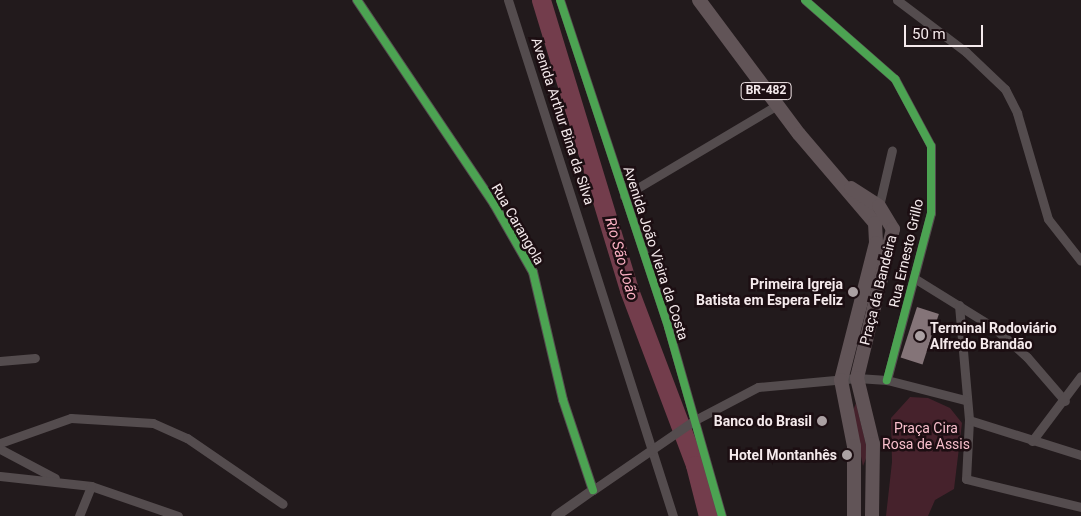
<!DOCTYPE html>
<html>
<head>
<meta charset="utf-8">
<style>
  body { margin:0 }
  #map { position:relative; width:1081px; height:516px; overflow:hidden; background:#221a1c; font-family:Roboto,sans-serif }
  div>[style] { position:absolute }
  .green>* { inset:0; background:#46222c }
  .river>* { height:19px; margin:-9.5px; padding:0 9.5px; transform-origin:9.5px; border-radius:9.5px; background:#733d4c }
  .building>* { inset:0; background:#847478; transform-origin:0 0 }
  .minor>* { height:9px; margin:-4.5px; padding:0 4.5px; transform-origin:4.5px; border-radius:4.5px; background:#544c4e }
  .tertiary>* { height:10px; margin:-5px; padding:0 5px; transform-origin:5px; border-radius:5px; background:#544c4e }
  .trunk>* { height:14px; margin:-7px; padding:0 7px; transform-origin:7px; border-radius:7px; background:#615457 }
  .cycleway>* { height:8px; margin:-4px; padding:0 4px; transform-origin:4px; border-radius:4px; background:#4ca352 }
  .dots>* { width:14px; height:14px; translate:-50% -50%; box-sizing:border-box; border:2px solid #1c0e12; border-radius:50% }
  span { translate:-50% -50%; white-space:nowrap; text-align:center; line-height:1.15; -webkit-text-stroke:5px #1c0e12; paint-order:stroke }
  .shield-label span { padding:1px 4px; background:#1c0e12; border:1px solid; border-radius:4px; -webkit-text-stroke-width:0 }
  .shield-label { font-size:12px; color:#f5eaec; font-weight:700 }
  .street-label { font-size:14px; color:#f5eaec }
  .poi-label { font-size:14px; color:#f5eaec; font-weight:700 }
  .right { translate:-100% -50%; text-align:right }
  .left { translate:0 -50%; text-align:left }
  .park-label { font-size:14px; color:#f8bfcc }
  .water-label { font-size:15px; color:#fab0c2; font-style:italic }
  .scale { position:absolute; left:904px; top:25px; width:79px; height:22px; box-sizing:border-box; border:2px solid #f5eaec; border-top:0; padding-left:6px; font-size:15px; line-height:18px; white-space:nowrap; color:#f5eaec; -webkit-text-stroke:4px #1c0e12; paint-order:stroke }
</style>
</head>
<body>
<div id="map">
  <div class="green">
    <i style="clip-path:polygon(910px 397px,928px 398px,950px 408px,962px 423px,954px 489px,935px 500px,928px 516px,886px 516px,892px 462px,891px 418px)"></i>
    <i style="clip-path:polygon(856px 403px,868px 453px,863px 466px,852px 413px)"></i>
  </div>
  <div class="river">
    <i style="left:541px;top:0;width:303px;rotate:73.1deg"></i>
    <i style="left:629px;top:290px;width:187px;rotate:69.3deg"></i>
    <i style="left:695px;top:465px;width:53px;rotate:75.7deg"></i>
  </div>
  <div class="building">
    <i style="left:917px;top:307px;width:23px;height:53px;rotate:18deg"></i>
  </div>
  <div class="minor">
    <i style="left:508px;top:0;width:542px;rotate:72.27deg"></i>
    <i style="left:560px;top:0;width:344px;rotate:71.7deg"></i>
    <i style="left:668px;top:327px;width:197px;rotate:74.1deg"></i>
    <i style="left:805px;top:0;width:120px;rotate:41.3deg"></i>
    <i style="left:895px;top:79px;width:76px;rotate:61.8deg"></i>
    <i style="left:931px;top:146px;width:67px;rotate:90deg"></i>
    <i style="left:931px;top:213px;width:173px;rotate:104.8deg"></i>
    <i style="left:897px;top:0;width:86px;rotate:37deg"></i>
    <i style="left:966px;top:52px;width:54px;rotate:43.5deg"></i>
    <i style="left:1005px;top:89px;width:27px;rotate:63deg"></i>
    <i style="left:1017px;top:113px;width:110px;rotate:73.7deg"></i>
    <i style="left:1048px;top:219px;width:53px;rotate:51.8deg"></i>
    <i style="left:624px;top:196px;width:178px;rotate:-30.7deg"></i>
    <i style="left:879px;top:206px;width:57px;rotate:-76.9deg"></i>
    <i style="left:914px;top:278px;width:93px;rotate:31.8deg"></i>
    <i style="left:993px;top:327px;width:45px;rotate:41.4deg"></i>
    <i style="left:1027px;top:357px;width:58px;rotate:49.2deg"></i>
    <i style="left:959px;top:305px;width:115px;rotate:85deg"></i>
    <i style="left:969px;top:420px;width:59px;rotate:92.9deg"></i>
    <i style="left:966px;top:479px;width:118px;rotate:13.7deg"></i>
    <i style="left:0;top:361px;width:35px;rotate:-5deg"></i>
    <i style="left:969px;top:420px;width:117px;rotate:17.4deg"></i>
    <i style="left:1032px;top:441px;width:81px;rotate:-53deg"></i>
    <i style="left:0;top:443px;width:75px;rotate:-19.4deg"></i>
    <i style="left:71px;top:418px;width:82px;rotate:3.5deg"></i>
    <i style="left:153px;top:423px;width:37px;rotate:24deg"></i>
    <i style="left:187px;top:438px;width:116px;rotate:34.5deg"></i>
    <i style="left:0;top:449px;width:62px;rotate:27.8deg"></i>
    <i style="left:0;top:476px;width:92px;rotate:6.3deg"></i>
    <i style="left:91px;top:486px;width:92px;rotate:19deg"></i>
    <i style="left:593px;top:490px;width:124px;rotate:-34.5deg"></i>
    <i style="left:695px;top:420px;width:71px;rotate:-27.6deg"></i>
    <i style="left:758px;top:387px;width:99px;rotate:-5.2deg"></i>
    <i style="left:857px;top:378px;width:30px;rotate:4deg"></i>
    <i style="left:887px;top:380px;width:81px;rotate:14.4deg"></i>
    <i style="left:79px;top:516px;width:32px;rotate:-68deg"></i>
  </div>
  <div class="tertiary">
    <i style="left:357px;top:0;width:246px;rotate:56.1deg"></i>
    <i style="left:494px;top:204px;width:78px;rotate:60.2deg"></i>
    <i style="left:533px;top:272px;width:131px;rotate:76.8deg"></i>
    <i style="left:563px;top:400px;width:95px;rotate:71.6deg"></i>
    <i style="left:593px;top:490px;width:45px;rotate:144.9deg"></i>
  </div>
  <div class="trunk">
    <i style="left:699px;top:0;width:167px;rotate:53.3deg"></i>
    <i style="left:799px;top:134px;width:117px;rotate:49.5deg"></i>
    <i style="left:875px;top:223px;width:20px;rotate:87deg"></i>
    <i style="left:876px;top:243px;width:141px;rotate:104.3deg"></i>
    <i style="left:841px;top:380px;width:67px;rotate:78.9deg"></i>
    <i style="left:854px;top:446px;width:70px;rotate:90deg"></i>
    <i style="left:851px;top:188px;width:33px;rotate:33deg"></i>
    <i style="left:879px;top:206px;width:27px;rotate:59deg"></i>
    <i style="left:893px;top:229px;width:153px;rotate:103.6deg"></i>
    <i style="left:857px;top:378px;width:68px;rotate:76.4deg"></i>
    <i style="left:873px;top:444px;width:72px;rotate:90.8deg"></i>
  </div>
  <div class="cycleway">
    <i style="left:357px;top:0;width:246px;rotate:56.1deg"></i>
    <i style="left:494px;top:204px;width:78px;rotate:60.2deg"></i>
    <i style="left:533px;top:272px;width:131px;rotate:76.8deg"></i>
    <i style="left:563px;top:400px;width:95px;rotate:71.6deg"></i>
    <i style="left:560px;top:0;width:344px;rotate:71.7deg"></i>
    <i style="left:668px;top:327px;width:197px;rotate:74.1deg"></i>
    <i style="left:805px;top:0;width:120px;rotate:41.3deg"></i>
    <i style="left:895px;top:79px;width:76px;rotate:61.8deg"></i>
    <i style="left:931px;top:146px;width:67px;rotate:90deg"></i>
    <i style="left:931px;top:213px;width:173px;rotate:104.8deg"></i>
  </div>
  <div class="dots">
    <i style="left:853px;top:292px;background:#aba1a3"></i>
    <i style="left:920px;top:336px;background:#aba1a3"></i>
    <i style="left:822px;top:421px;background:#aba1a3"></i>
    <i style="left:847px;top:455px;background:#aba1a3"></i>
  </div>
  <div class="shield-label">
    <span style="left:766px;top:91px">BR-482</span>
  </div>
  <div class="street-label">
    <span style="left:563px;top:121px;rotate:72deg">Avenida Arthur Bina da Silva</span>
    <span style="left:518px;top:224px;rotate:60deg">Rua Carangola</span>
    <span style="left:656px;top:253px;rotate:72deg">Avenida João Vieira da Costa</span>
    <span style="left:906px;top:253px;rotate:-77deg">Rua Ernesto Grillo</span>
    <span style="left:878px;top:290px;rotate:-76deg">Praça da Bandeira</span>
  </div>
  <div class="poi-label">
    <span class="right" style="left:843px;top:292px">Primeira Igreja<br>Batista em Espera Feliz</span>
    <span class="left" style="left:930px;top:336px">Terminal Rodoviário<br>Alfredo Brandão</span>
    <span class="right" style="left:812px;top:421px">Banco do Brasil</span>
    <span class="right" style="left:837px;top:455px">Hotel Montanhês</span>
  </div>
  <div class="park-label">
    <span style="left:926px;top:436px">Praça Cira<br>Rosa de Assis</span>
  </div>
  <div class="water-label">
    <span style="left:621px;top:259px;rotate:74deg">Rio São João</span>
  </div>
  <div class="scale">50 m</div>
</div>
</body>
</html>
